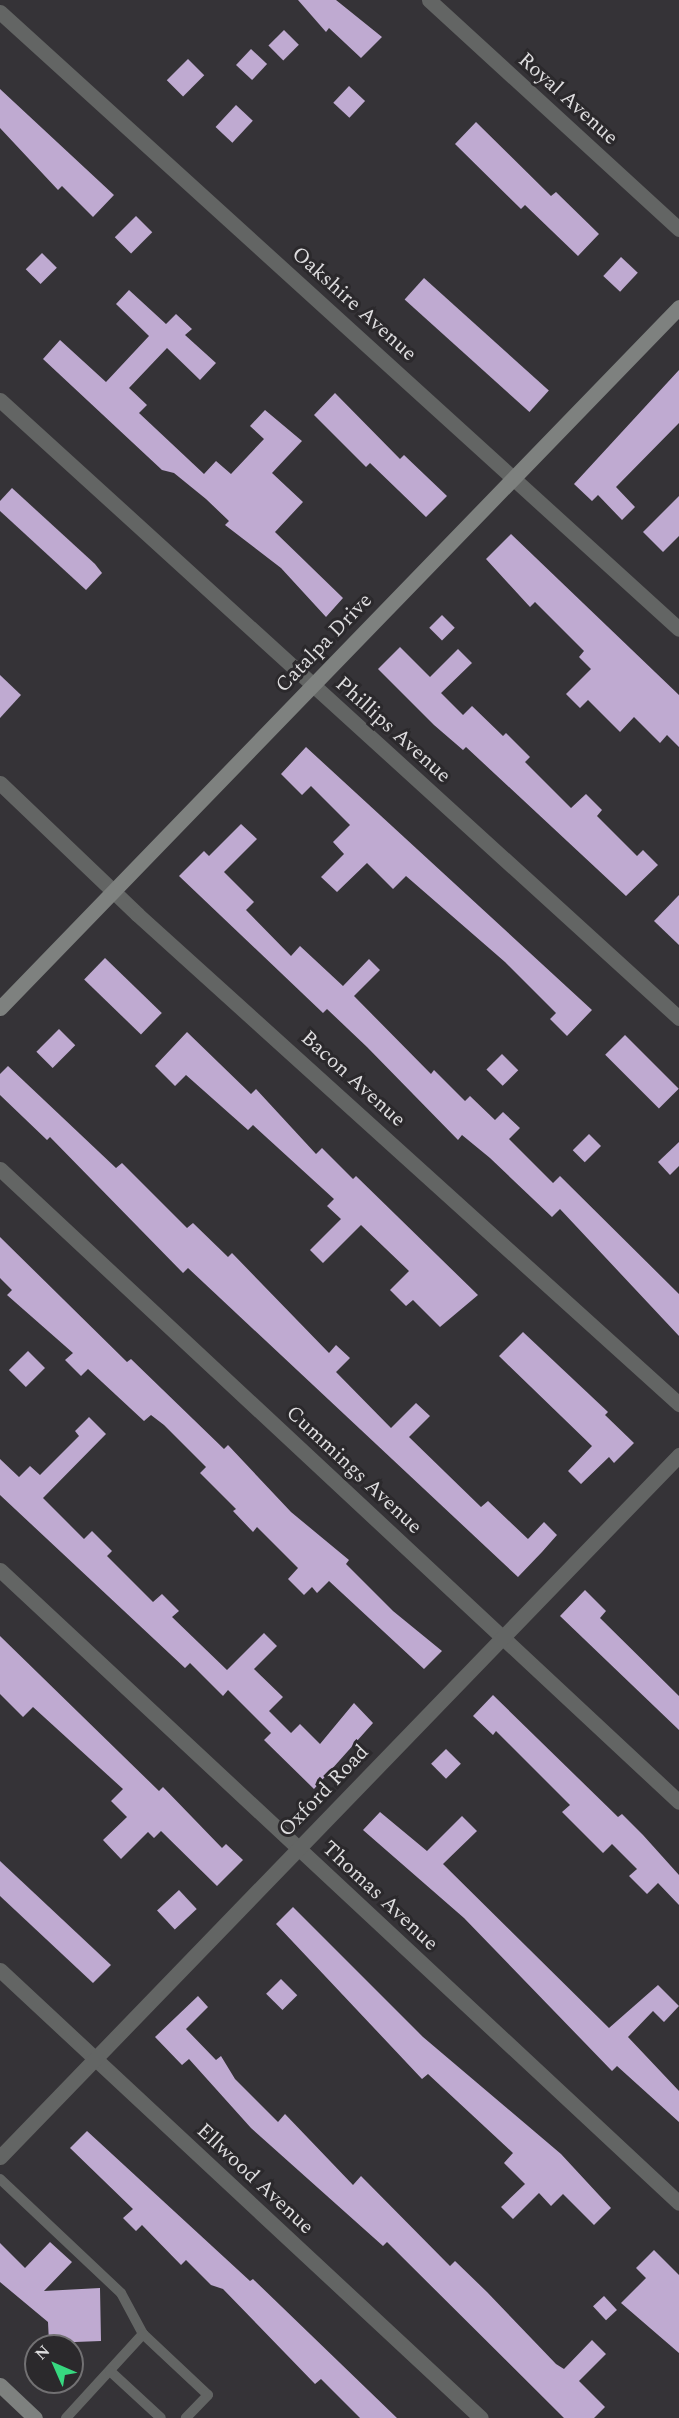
<!DOCTYPE html>
<html>
<head>
<meta charset="utf-8">
<style>
  body { margin:0 }
  #map { position:relative; width:679px; height:2418px; overflow:hidden; background:#353337; font-family:Spectral,serif }
  div>[style] { position:absolute }
  .building>* { inset:0; background:#bfaad1; transform-origin:0 0 }
  .lane>* { height:10px; margin:-5px; padding:0 5px; transform-origin:5px; border-radius:5px; background:#636564 }
  .street>* { height:15px; margin:-7.5px; padding:0 7.5px; transform-origin:7.5px; border-radius:7.5px; background:#636564 }
  .secondary>* { height:15px; margin:-7.5px; padding:0 7.5px; transform-origin:7.5px; border-radius:7.5px; background:#7e817f }
  span { translate:-50% -50%; white-space:nowrap; text-align:center; line-height:1.15; -webkit-text-stroke:6px #2b292c; paint-order:stroke }
  .street-label { font-size:21px; color:#dddcde }
  .north { position:absolute; left:24px; top:2334px; width:60px; height:60px; box-sizing:border-box; background:#2b292c; border:2px solid #727173; border-radius:50%; rotate:315deg; font-size:16px; font-weight:700; line-height:24px; text-align:center; color:#dddcde }
  .north::after { content:''; display:block; margin:auto; width:21px; height:27px; background:#37d880; clip-path:polygon(50% 0,100% 100%,50% 72%,0 100%) }
</style>
</head>
<body>
<div id="map">
  <div class="building">
    <i style="clip-path:polygon(298px 0,336px 0,382px 37px,361px 58px,329px 28px,326px 32px)"></i>
    <i style="left:284px;top:30px;width:21px;height:22px;rotate:45deg"></i>
    <i style="left:251px;top:49px;width:22px;height:22px;rotate:43deg"></i>
    <i style="left:188px;top:59px;width:23px;height:30px;rotate:45deg"></i>
    <i style="left:349px;top:86px;width:22px;height:23px;rotate:43deg"></i>
    <i style="clip-path:polygon(0 89px,114px 195px,93px 217px,62px 186px,58px 190px,0 128px)"></i>
    <i style="left:236px;top:105px;width:23px;height:30px;rotate:43deg"></i>
    <i style="clip-path:polygon(476px 122px,551px 196px,556px 192px,599px 234px,578px 256px,525px 205px,521px 209px,455px 144px)"></i>
    <i style="left:136px;top:216px;width:23px;height:30px;rotate:45deg"></i>
    <i style="left:42px;top:253px;width:21px;height:23px;rotate:45deg"></i>
    <i style="left:621px;top:257px;width:23px;height:26px;rotate:43deg"></i>
    <i style="left:424px;top:278px;width:168px;height:29px;rotate:42deg"></i>
    <i style="clip-path:polygon(129px 290px,166px 324px,176px 314px,192px 329px,185px 335px,216px 363px,200px 380px,167px 348px,129px 388px,147px 405px,139px 413px,204px 474px,216px 461px,231px 474px,264px 439px,250px 426px,265px 410px,302px 441px,272px 473px,303px 502px,275px 532px,343px 598px,326px 617px,281px 568px,225px 525px,229px 521px,206px 499px,174px 473px,162px 470px,43px 359px,60px 340px,106px 382px,149px 336px,116px 304px)"></i>
    <i style="clip-path:polygon(679px 370px,679px 423px,616px 487px,635px 507px,622px 520px,598px 495px,592px 501px,574px 484px)"></i>
    <i style="clip-path:polygon(335px 393px,400px 459px,404px 455px,447px 496px,426px 517px,370px 463px,366px 467px,314px 415px)"></i>
    <i style="clip-path:polygon(12px 488px,95px 564px,102px 573px,86px 590px,0 511px,0 501px)"></i>
    <i style="clip-path:polygon(679px 496px,679px 536px,663px 552px,643px 532px)"></i>
    <i style="clip-path:polygon(511px 534px,679px 695px,679px 747px,667px 735px,660px 743px,634px 717px,620px 732px,588px 700px,580px 708px,566px 694px,591px 669px,579px 657px,584px 651px,535px 602px,530px 607px,486px 559px)"></i>
    <i style="left:442px;top:615px;width:18px;height:18px;rotate:45deg"></i>
    <i style="clip-path:polygon(400px 647px,430px 677px,458px 649px,472px 663px,441px 693px,463px 715px,472px 706px,503px 736px,506px 733px,530px 757px,525px 762px,571px 808px,586px 794px,602px 810px,597px 816px,637px 856px,643px 850px,658px 865px,626px 896px,466px 747px,463px 750px,434px 725px,378px 669px)"></i>
    <i style="clip-path:polygon(0 675px,21px 695px,0 718px)"></i>
    <i style="clip-path:polygon(306px 747px,592px 1010px,567px 1036px,550px 1019px,556px 1013px,505px 962px,406px 876px,393px 889px,367px 863px,337px 892px,321px 877px,344px 854px,333px 842px,350px 825px,311px 786px,302px 795px,281px 774px)"></i>
    <i style="clip-path:polygon(241px 824px,257px 839px,224px 872px,254px 902px,246px 910px,291px 956px,300px 946px,343px 986px,369px 959px,380px 970px,354px 996px,431px 1074px,434px 1070px,465px 1101px,470px 1096px,495px 1120px,503px 1112px,520px 1128px,509px 1139px,553px 1183px,560px 1176px,679px 1294px,679px 1336px,560px 1209px,552px 1217px,490px 1158px,462px 1135px,458px 1140px,367px 1047px,327px 1009px,323px 1013px,179px 876px,204px 851px,209px 856px)"></i>
    <i style="clip-path:polygon(679px 895px,679px 945px,654px 921px)"></i>
    <i style="left:105px;top:958px;width:79px;height:30px;rotate:44deg"></i>
    <i style="left:59px;top:1029px;width:23px;height:32px;rotate:45deg"></i>
    <i style="clip-path:polygon(187px 1032px,251px 1094px,256px 1089px,316px 1154px,322px 1148px,353px 1179px,356px 1176px,478px 1295px,440px 1327px,413px 1300px,406px 1306px,390px 1290px,409px 1271px,361px 1225px,323px 1263px,310px 1250px,341px 1219px,327px 1206px,334px 1199px,253px 1125px,248px 1130px,186px 1075px,175px 1086px,155px 1066px)"></i>
    <i style="left:625px;top:1035px;width:76px;height:28px;rotate:45deg"></i>
    <i style="left:502px;top:1054px;width:23px;height:22px;rotate:45deg"></i>
    <i style="clip-path:polygon(8px 1066px,116px 1168px,122px 1163px,187px 1228px,193px 1223px,228px 1257px,232px 1253px,329px 1353px,336px 1345px,350px 1358px,336px 1372px,391px 1428px,416px 1403px,430px 1416px,409px 1437px,481px 1507px,488px 1501px,528px 1539px,544px 1522px,557px 1535px,542px 1552px,518px 1577px,188px 1268px,183px 1273px,50px 1137px,47px 1140px,0 1095px,0 1074px)"></i>
    <i style="left:589px;top:1134px;width:17px;height:23px;rotate:45deg"></i>
    <i style="clip-path:polygon(679px 1142px,679px 1166px,670px 1175px,658px 1162px)"></i>
    <i style="clip-path:polygon(0 1237px,127px 1362px,131px 1359px,224px 1449px,228px 1445px,291px 1512px,349px 1560px,346px 1564px,393px 1611px,442px 1651px,424px 1669px,329px 1581px,317px 1593px,312px 1587px,304px 1595px,288px 1579px,298px 1568px,257px 1527px,253px 1532px,233px 1511px,236px 1509px,200px 1473px,206px 1467px,164px 1425px,151px 1415px,144px 1421px,88px 1369px,81px 1376px,65px 1360px,73px 1353px,7px 1295px,12px 1290px,0 1278px)"></i>
    <i style="clip-path:polygon(523px 1332px,608px 1412px,605px 1415px,634px 1443px,614px 1463px,609px 1457px,581px 1484px,568px 1471px,592px 1446px,499px 1356px)"></i>
    <i style="left:28px;top:1351px;width:24px;height:27px;rotate:45deg"></i>
    <i style="clip-path:polygon(89px 1417px,106px 1434px,43px 1498px,84px 1539px,92px 1531px,112px 1551px,107px 1556px,153px 1602px,162px 1594px,179px 1611px,172px 1617px,227px 1670px,264px 1633px,277px 1646px,254px 1669px,283px 1697px,269px 1711px,291px 1733px,300px 1724px,320px 1744px,354px 1703px,373px 1723px,314px 1789px,264px 1740px,271px 1733px,228px 1690px,223px 1696px,190px 1663px,185px 1668px,0 1495px,0 1459px,19px 1477px,30px 1466px,40px 1475px,79px 1436px,75px 1431px)"></i>
    <i style="clip-path:polygon(585px 1590px,606px 1611px,600px 1618px,679px 1696px,679px 1730px,560px 1616px)"></i>
    <i style="clip-path:polygon(0 1636px,159px 1791px,163px 1787px,222px 1848px,226px 1844px,243px 1860px,217px 1886px,161px 1831px,154px 1838px,148px 1832px,121px 1859px,103px 1840px,127px 1817px,111px 1801px,123px 1789px,33px 1707px,23px 1717px,0 1694px)"></i>
    <i style="clip-path:polygon(493px 1695px,618px 1817px,622px 1814px,643px 1835px,679px 1875px,679px 1905px,658px 1883px,647px 1894px,629px 1876px,637px 1869px,612px 1844px,603px 1853px,562px 1812px,570px 1805px,496px 1731px,493px 1735px,473px 1716px)"></i>
    <i style="left:446px;top:1749px;width:21px;height:21px;rotate:45deg"></i>
    <i style="clip-path:polygon(380px 1812px,427px 1851px,462px 1816px,477px 1831px,443px 1864px,609px 2028px,658px 1985px,679px 2006px,664px 2022px,653px 2011px,628px 2037px,679px 2091px,679px 2122px,617px 2066px,612px 2071px,464px 1918px,363px 1830px)"></i>
    <i style="clip-path:polygon(0 1861px,111px 1965px,93px 1983px,0 1896px)"></i>
    <i style="left:179px;top:1890px;width:26px;height:30px;rotate:47deg"></i>
    <i style="clip-path:polygon(293px 1907px,423px 2037px,561px 2154px,611px 2208px,594px 2225px,563px 2194px,551px 2206px,539px 2193px,513px 2219px,501px 2207px,525px 2184px,504px 2163px,513px 2153px,428px 2074px,422px 2079px,276px 1924px)"></i>
    <i style="left:281px;top:1979px;width:23px;height:21px;rotate:45deg"></i>
    <i style="clip-path:polygon(198px 1996px,208px 2007px,186px 2029px,216px 2060px,221px 2056px,235px 2079px,278px 2122px,285px 2114px,353px 2185px,361px 2176px,450px 2266px,455px 2261px,487px 2292px,556px 2364px,564px 2369px,592px 2340px,606px 2354px,579px 2381px,605px 2407px,594px 2418px,564px 2418px,387px 2242px,383px 2246px,251px 2128px,189px 2059px,182px 2065px,155px 2037px)"></i>
    <i style="clip-path:polygon(87px 2131px,250px 2281px,253px 2279px,397px 2418px,360px 2418px,321px 2379px,315px 2384px,223px 2289px,211px 2285px,186px 2260px,181px 2265px,142px 2225px,136px 2231px,123px 2218px,133px 2209px,70px 2148px)"></i>
    <i style="clip-path:polygon(50px 2242px,72px 2262px,44px 2291px,100px 2288px,101px 2341px,49px 2343px,48px 2322px,0 2282px,0 2243px,25px 2268px)"></i>
    <i style="clip-path:polygon(654px 2250px,679px 2275px,679px 2353px,621px 2303px,646px 2278px,636px 2268px)"></i>
    <i style="left:604px;top:2296px;width:19px;height:15px;rotate:47deg"></i>
  </div>
  <div class="lane">
    <i style="left:0;top:2179px;width:166px;rotate:43.3deg"></i>
    <i style="left:121px;top:2293px;width:47px;rotate:61.8deg"></i>
    <i style="left:143px;top:2334px;width:114px;rotate:132.5deg"></i>
    <i style="left:143px;top:2334px;width:89px;rotate:43.2deg"></i>
    <i style="left:208px;top:2395px;width:32px;rotate:134deg"></i>
    <i style="left:110px;top:2371px;width:69px;rotate:42.7deg"></i>
  </div>
  <div class="street">
    <i style="left:429px;top:0;width:339px;rotate:42.5deg"></i>
    <i style="left:0;top:12px;width:917px;rotate:42.26deg"></i>
    <i style="left:0;top:400px;width:918px;rotate:42.31deg"></i>
    <i style="left:0;top:783px;width:190px;rotate:43.7deg"></i>
    <i style="left:137px;top:914px;width:731px;rotate:42.12deg"></i>
    <i style="left:0;top:1169px;width:928px;rotate:42.99deg"></i>
    <i style="left:0;top:1570px;width:928px;rotate:42.99deg"></i>
    <i style="left:0;top:1970px;width:657px;rotate:42.97deg"></i>
    <i style="left:0;top:2157px;width:977px;rotate:-45.95deg"></i>
  </div>
  <div class="secondary">
    <i style="left:0;top:1008px;width:976px;rotate:-45.91deg"></i>
    <i style="left:0;top:2385px;width:48px;rotate:43.3deg"></i>
  </div>
  <div class="street-label">
    <span style="left:568px;top:99px;rotate:42deg">Royal Avenue</span>
    <span style="left:354px;top:304px;rotate:42deg">Oakshire Avenue</span>
    <span style="left:324px;top:643px;rotate:-46deg">Catalpa Drive</span>
    <span style="left:393px;top:730px;rotate:42deg">Phillips Avenue</span>
    <span style="left:353px;top:1079px;rotate:42deg">Bacon Avenue</span>
    <span style="left:354px;top:1470px;rotate:43deg">Cummings Avenue</span>
    <span style="left:324px;top:1791px;rotate:-46deg">Oxford Road</span>
    <span style="left:380px;top:1896px;rotate:43deg">Thomas Avenue</span>
    <span style="left:255px;top:2179px;rotate:43deg">Ellwood Avenue</span>
  </div>
  <div class="north">N</div>
</div>
</body>
</html>
